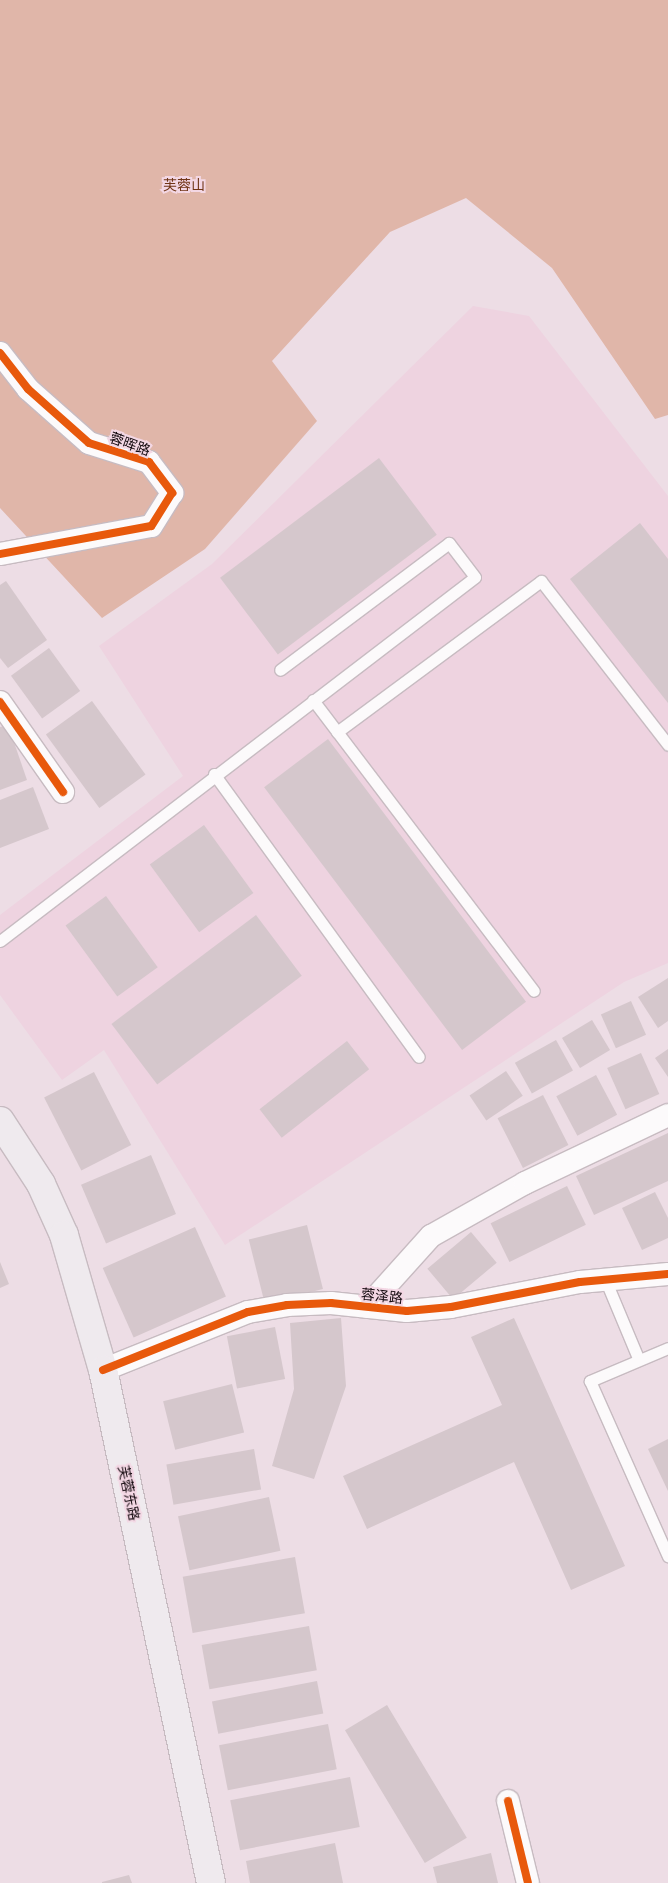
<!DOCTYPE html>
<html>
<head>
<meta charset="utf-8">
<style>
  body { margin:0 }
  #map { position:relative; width:668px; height:1883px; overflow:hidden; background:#eddde5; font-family:"Space Grotesk","Noto Sans SC",sans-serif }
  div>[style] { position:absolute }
  .built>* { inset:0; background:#eed3e0 }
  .forest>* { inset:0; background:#e0b6a9 }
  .building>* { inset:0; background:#d5c7cc; transform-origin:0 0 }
  .roads { filter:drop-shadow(1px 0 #c7bbc1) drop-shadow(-1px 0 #c7bbc1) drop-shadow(0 1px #c7bbc1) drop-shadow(0 -1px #c7bbc1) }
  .service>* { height:11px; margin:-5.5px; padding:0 5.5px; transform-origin:5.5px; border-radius:5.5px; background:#fcfafb }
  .minor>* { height:22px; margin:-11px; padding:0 11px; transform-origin:11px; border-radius:11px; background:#fcfafb }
  .primary>* { height:28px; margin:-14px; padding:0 14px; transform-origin:14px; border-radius:14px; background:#efeaee }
  .cycleway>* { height:8px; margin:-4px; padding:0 4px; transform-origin:4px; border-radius:4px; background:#e8590c }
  span { translate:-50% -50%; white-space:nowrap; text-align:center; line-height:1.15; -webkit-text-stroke:4px #f3d7e4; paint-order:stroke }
  .park-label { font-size:14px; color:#703516 }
  .street-label { font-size:14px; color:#13090e }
</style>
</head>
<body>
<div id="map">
  <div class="built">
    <i style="clip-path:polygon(473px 306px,529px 316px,668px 496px,668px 963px,624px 982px,225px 1245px,104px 1050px,62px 1080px,0 995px,0 915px,183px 776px,99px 646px,212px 564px)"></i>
  </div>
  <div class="forest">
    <i style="clip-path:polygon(0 0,668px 0,668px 415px,655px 419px,552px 268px,466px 198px,390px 232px,272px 361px,317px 421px,205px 549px,102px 618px,0 508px)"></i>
  </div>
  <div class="building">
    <i style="left:379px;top:458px;width:96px;height:199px;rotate:53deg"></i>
    <i style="clip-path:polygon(640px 523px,668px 559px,668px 703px,570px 579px)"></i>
    <i style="clip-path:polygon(6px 581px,47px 640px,8px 668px,0 658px,0 585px)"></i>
    <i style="left:49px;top:648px;width:53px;height:47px;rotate:54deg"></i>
    <i style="left:92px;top:701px;width:91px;height:57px;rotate:54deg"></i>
    <i style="clip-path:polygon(8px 725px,27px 780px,0 790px,0 727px)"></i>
    <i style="left:328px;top:739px;width:329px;height:80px;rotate:53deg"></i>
    <i style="clip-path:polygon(33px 787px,49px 829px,0 848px,0 800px)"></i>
    <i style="left:204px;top:825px;width:84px;height:67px;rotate:54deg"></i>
    <i style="left:106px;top:896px;width:88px;height:50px;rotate:54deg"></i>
    <i style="left:256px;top:915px;width:76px;height:181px;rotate:53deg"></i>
    <i style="clip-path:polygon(668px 978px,668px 1021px,658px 1028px,638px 997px)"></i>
    <i style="left:631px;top:1001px;width:37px;height:33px;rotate:66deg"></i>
    <i style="left:592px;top:1020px;width:35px;height:35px;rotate:59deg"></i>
    <i style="left:556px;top:1040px;width:35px;height:47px;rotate:61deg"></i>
    <i style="left:347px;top:1041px;width:36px;height:111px;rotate:52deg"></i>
    <i style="clip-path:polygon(668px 1049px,668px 1077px,655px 1058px)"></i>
    <i style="left:641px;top:1053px;width:45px;height:37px;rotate:66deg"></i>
    <i style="left:506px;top:1071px;width:30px;height:44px;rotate:56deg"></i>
    <i style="left:94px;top:1072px;width:82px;height:56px;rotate:63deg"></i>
    <i style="left:596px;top:1075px;width:45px;height:45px;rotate:62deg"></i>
    <i style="left:543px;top:1095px;width:56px;height:51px;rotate:63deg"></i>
    <i style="clip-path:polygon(668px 1133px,668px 1181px,594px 1215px,576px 1176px)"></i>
    <i style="left:151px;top:1155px;width:64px;height:76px;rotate:67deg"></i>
    <i style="left:567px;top:1186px;width:43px;height:85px;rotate:64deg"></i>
    <i style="clip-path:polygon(655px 1192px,668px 1218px,668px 1238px,642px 1250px,622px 1208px)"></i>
    <i style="left:307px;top:1225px;width:66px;height:60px;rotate:76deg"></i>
    <i style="left:195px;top:1227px;width:76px;height:101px;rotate:66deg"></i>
    <i style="left:471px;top:1232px;width:40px;height:57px;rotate:50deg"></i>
    <i style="clip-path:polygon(0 1262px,9px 1284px,0 1288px)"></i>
    <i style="clip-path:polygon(341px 1318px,346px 1386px,314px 1479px,272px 1466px,294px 1389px,290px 1323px)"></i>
    <i style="clip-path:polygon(514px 1318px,625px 1566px,571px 1590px,514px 1462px,367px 1529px,343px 1476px,502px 1405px,471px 1337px)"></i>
    <i style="left:275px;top:1327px;width:53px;height:49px;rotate:79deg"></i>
    <i style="left:232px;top:1384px;width:50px;height:71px;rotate:76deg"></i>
    <i style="clip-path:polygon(668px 1439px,668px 1491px,648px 1449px)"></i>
    <i style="left:254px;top:1449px;width:41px;height:89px;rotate:80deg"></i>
    <i style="left:269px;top:1497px;width:55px;height:93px;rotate:78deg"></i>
    <i style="left:295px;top:1557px;width:57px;height:114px;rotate:80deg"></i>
    <i style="left:309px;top:1626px;width:45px;height:109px;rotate:80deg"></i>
    <i style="left:317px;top:1681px;width:33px;height:107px;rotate:79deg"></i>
    <i style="left:387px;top:1705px;width:155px;height:49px;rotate:59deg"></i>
    <i style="left:328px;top:1724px;width:46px;height:111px;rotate:79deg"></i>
    <i style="left:350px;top:1777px;width:51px;height:122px;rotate:79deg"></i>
    <i style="clip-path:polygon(335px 1843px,343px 1883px,250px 1883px,246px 1861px)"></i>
    <i style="clip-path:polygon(491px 1853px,498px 1883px,437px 1883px,433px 1867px)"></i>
    <i style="clip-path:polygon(129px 1875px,132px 1883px,102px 1883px,102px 1882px)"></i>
  </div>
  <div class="roads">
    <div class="service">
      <i style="left:313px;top:700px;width:365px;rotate:52.8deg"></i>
      <i style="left:337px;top:732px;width:254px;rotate:-36.5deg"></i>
      <i style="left:541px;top:581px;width:207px;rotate:52.2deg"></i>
      <i style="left:214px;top:774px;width:349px;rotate:54.1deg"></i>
      <i style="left:0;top:941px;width:598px;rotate:-37.46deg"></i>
      <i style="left:475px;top:577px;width:43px;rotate:-127.4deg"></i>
      <i style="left:449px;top:543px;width:211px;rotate:143.1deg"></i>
      <i style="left:605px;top:1279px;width:86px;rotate:67.3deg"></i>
      <i style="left:668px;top:1348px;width:85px;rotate:157.1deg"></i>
      <i style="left:590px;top:1381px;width:192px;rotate:66deg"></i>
    </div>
    <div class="minor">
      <i style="left:0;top:353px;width:46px;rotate:52.1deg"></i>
      <i style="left:28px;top:389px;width:81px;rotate:41.5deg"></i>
      <i style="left:89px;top:443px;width:63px;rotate:17.6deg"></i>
      <i style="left:149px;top:462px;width:39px;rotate:53deg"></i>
      <i style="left:172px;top:493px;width:39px;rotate:122deg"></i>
      <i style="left:151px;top:526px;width:154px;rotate:169.5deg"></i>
      <i style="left:0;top:702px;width:110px;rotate:55deg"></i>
      <i style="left:367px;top:1307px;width:96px;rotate:-48deg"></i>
      <i style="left:431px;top:1236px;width:108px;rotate:-29.4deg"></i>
      <i style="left:525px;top:1183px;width:158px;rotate:-25.4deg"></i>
      <i style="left:103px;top:1370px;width:156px;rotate:-21.8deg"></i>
      <i style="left:248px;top:1312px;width:40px;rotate:-10deg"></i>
      <i style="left:287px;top:1305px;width:44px;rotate:-2.6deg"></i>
      <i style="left:331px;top:1303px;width:76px;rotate:6deg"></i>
      <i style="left:407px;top:1311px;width:44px;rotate:-5.2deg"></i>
      <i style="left:451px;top:1307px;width:131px;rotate:-11deg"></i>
      <i style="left:580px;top:1282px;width:88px;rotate:-5.2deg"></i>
      <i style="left:508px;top:1801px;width:84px;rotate:76.3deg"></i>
    </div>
    <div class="primary">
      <i style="left:0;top:1121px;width:75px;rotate:56.9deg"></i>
      <i style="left:41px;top:1184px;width:56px;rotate:65.7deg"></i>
      <i style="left:64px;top:1235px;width:141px;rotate:73.9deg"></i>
      <i style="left:103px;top:1370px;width:524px;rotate:78.11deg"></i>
    </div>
  </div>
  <div class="cycleway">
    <i style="left:0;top:353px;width:46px;rotate:52.1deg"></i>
    <i style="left:28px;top:389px;width:81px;rotate:41.5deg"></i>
    <i style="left:89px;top:443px;width:63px;rotate:17.6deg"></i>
    <i style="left:149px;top:462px;width:39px;rotate:53deg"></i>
    <i style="left:172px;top:493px;width:39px;rotate:122deg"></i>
    <i style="left:151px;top:526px;width:154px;rotate:169.5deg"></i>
    <i style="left:0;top:702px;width:110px;rotate:55deg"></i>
    <i style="left:103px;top:1370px;width:156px;rotate:-21.8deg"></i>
    <i style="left:248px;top:1312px;width:40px;rotate:-10deg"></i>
    <i style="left:287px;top:1305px;width:44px;rotate:-2.6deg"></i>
    <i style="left:331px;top:1303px;width:76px;rotate:6deg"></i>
    <i style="left:407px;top:1311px;width:44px;rotate:-5.2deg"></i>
    <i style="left:451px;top:1307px;width:131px;rotate:-11deg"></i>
    <i style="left:580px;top:1282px;width:88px;rotate:-5.2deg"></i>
    <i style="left:508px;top:1801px;width:84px;rotate:76.3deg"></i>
  </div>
  <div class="park-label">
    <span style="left:184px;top:185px">芙蓉山</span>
  </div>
  <div class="street-label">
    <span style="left:130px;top:444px;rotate:20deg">蓉晖路</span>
    <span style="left:382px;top:1296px;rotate:6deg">蓉泽路</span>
    <span style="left:129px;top:1493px;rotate:78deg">芙蓉东路</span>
  </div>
</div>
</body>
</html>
